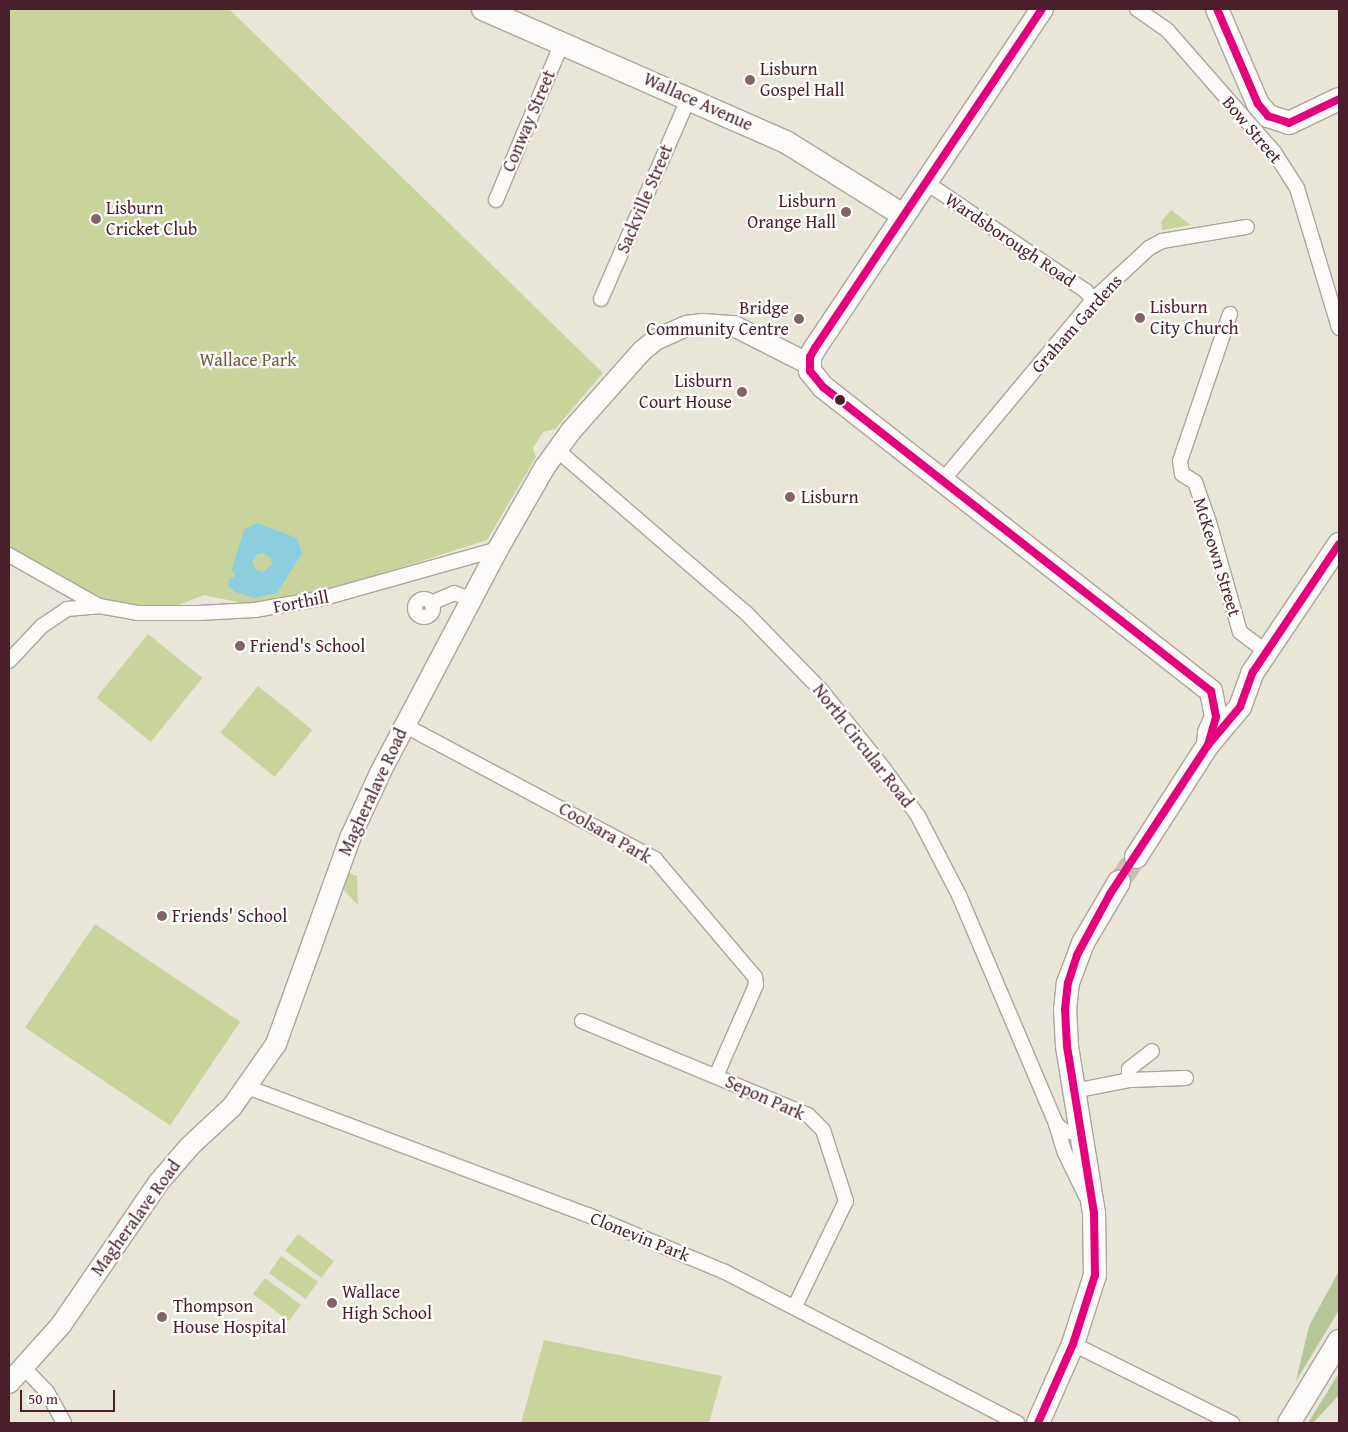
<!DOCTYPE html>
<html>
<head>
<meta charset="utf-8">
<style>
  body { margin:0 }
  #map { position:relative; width:1348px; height:1432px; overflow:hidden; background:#e9e5d7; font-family:"Gentium Book Plus",serif }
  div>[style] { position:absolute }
  .green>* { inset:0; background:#c9d49c; transform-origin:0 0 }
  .forest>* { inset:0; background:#b5c696 }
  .water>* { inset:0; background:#8bcfde }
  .primary-tunnel>* { height:22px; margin-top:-11px; transform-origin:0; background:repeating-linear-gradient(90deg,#c9bdb5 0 22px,transparent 0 33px) }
  .roads { filter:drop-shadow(1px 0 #aca49e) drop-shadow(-1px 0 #aca49e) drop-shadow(0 1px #aca49e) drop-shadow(0 -1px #aca49e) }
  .street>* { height:14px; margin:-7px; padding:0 7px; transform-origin:7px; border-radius:7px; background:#fcfbf9 }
  .street>.ring { margin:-7px; padding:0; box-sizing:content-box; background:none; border:14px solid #fcfbf9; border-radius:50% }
  .secondary>* { height:20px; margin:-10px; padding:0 10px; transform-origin:10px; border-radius:10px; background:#fcfbf9 }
  .primary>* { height:22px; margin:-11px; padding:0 11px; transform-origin:11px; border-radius:11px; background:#fcfbf9 }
  .bus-1>* { height:8px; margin:-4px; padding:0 4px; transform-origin:4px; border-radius:4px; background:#e5007d }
  .dots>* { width:14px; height:14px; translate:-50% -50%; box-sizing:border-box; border:2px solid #fff; border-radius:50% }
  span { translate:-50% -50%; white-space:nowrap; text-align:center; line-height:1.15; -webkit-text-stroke:4.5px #fff; paint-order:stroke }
  .poi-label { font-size:18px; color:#4a1f2b }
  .left { translate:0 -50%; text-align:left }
  .right { translate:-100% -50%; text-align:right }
  .street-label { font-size:18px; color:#4a1f2b }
  .park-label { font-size:18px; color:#6d5a42 }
  .frame { position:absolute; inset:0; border:10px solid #4a1f2b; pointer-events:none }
  .scale { position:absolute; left:20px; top:1390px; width:95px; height:22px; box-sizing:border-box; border:2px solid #4a1f2b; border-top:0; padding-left:6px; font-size:15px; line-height:18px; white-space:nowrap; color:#4a1f2b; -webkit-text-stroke:4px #fff; paint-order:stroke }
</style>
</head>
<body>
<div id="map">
  <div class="green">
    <i style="clip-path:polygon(9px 9px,229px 9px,603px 373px,555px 429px,543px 432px,533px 448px,536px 457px,487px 540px,331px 590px,256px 606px,204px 595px,174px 607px,138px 609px,100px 603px,9px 547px)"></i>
    <i style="clip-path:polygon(1171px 210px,1191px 225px,1162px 230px,1161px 222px)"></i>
    <i style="left:148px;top:634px;width:70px;height:82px;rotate:39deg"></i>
    <i style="left:258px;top:686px;width:70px;height:60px;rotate:39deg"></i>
    <i style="clip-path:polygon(346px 872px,357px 876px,358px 905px,340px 886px)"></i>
    <i style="left:95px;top:924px;width:175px;height:125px;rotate:34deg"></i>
    <i style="left:298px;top:1234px;width:45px;height:21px;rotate:37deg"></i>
    <i style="left:281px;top:1256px;width:45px;height:21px;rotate:35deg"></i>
    <i style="left:265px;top:1278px;width:45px;height:20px;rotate:37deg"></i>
    <i style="clip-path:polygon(544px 1340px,722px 1376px,709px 1423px,521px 1423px)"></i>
  </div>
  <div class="forest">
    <i style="clip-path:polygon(1339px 1271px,1339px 1310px,1296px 1381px,1309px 1326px)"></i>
    <i style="clip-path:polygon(1339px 1373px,1339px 1395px,1313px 1423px,1308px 1423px)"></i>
  </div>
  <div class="water">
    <i style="clip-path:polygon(evenodd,257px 523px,297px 538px,302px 553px,277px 593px,254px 598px,235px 592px,228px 585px,230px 577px,234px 578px,235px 573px,231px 572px,244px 530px,257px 523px,263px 553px,271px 558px,272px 564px,263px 572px,256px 570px,252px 562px,257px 554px,263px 553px)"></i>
  </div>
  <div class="primary-tunnel">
    <i style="left:1119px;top:882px;width:30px;rotate:-56deg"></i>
  </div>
  <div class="roads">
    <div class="street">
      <i style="left:1137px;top:9px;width:38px;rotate:35deg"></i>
      <i style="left:1168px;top:31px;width:161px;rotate:48.8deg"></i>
      <i style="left:1274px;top:152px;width:43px;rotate:57.4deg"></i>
      <i style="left:1297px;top:188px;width:146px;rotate:73.3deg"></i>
      <i style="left:924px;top:181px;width:196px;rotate:34.2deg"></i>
      <i style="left:1086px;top:291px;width:11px;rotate:52deg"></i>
      <i style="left:496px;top:200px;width:170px;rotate:-67.2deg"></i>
      <i style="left:601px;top:299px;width:219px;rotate:-66.4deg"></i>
      <i style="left:1230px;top:314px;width:155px;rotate:108.8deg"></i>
      <i style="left:1180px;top:461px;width:13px;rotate:81deg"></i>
      <i style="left:1182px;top:474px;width:15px;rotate:32deg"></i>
      <i style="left:1195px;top:482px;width:42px;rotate:70.7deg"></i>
      <i style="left:1209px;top:522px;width:114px;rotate:74.3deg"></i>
      <i style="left:1240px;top:632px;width:34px;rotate:37deg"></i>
      <i style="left:556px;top:449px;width:250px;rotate:40.8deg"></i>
      <i style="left:745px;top:612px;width:107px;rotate:45.8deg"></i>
      <i style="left:820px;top:689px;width:102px;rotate:51.3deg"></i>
      <i style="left:884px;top:769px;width:58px;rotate:54.1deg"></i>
      <i style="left:918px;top:816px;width:89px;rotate:62.6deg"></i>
      <i style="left:959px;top:895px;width:249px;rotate:67deg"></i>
      <i style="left:1056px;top:1124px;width:11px;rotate:41deg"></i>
      <i style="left:1064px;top:1131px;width:15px;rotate:8deg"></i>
      <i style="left:943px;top:480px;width:234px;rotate:-50.2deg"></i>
      <i style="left:1093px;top:300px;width:76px;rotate:-42.9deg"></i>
      <i style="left:1149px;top:248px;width:15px;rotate:-28deg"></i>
      <i style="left:1162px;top:241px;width:86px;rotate:-9.4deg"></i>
      <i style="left:9px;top:555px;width:103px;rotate:29.5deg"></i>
      <i style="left:99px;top:606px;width:39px;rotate:10deg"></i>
      <i style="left:137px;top:613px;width:61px"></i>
      <i style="left:198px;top:613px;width:57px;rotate:-3deg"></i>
      <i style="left:255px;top:610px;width:70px;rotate:-9.9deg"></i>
      <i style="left:324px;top:598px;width:181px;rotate:-15.7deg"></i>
      <i class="ring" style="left:415px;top:599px;width:4px;height:4px"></i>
      <i style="left:431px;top:603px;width:25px;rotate:-23deg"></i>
      <i style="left:454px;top:593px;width:17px;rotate:21deg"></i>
      <i style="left:9px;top:661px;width:48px;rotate:-46.7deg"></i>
      <i style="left:42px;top:626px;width:30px;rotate:-34deg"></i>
      <i style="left:67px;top:609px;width:32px;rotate:-5deg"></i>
      <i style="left:404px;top:725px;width:285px;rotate:28.1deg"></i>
      <i style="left:655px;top:859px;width:155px;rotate:49.7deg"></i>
      <i style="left:755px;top:977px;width:8px;rotate:83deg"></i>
      <i style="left:756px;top:985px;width:99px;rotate:113.7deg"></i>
      <i style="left:582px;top:1021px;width:245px;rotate:22.6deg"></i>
      <i style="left:808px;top:1115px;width:21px;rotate:45deg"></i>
      <i style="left:823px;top:1130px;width:75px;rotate:72.1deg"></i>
      <i style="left:846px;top:1201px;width:117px;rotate:115.9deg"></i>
      <i style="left:1129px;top:1080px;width:11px;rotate:-90deg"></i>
      <i style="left:1129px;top:1069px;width:29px;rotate:-38deg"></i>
      <i style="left:247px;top:1087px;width:364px;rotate:20.6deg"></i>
      <i style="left:588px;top:1215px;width:148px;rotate:22.6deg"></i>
      <i style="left:725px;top:1272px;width:329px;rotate:27.3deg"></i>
      <i style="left:1074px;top:1091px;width:56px;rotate:-11.3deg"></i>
      <i style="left:1129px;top:1080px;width:57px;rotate:-2deg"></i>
      <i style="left:1056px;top:1124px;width:30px;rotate:73deg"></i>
      <i style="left:1065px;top:1153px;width:48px;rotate:64deg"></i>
      <i style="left:1073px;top:1344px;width:178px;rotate:26.4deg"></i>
      <i style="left:24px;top:1368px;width:33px;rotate:46deg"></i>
      <i style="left:47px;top:1392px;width:35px;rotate:61deg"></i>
    </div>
    <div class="secondary">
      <i style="left:9px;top:1383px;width:78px;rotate:-48.1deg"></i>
      <i style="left:61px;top:1325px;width:173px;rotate:-55.6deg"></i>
      <i style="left:159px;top:1182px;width:48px;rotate:-49.3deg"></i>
      <i style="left:190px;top:1146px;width:57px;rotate:-42.9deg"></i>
      <i style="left:232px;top:1107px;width:77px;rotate:-55.1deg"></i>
      <i style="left:276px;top:1044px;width:221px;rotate:-70.2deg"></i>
      <i style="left:351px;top:836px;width:72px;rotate:-65.2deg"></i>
      <i style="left:381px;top:771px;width:251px;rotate:-62.2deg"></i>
      <i style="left:498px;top:549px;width:95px;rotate:-60.2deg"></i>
      <i style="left:545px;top:467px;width:44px;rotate:-54.2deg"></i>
      <i style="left:571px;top:431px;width:107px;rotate:-48.4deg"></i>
      <i style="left:642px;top:351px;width:17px;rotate:-40deg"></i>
      <i style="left:655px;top:340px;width:34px;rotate:-24deg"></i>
      <i style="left:686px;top:326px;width:17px;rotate:-7deg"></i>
      <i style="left:703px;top:324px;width:31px;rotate:4deg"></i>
      <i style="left:734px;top:326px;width:84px;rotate:26.9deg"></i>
    </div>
    <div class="primary">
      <i style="left:483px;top:9px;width:331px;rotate:23.7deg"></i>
      <i style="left:786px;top:142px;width:138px;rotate:32deg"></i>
      <i style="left:1042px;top:9px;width:408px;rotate:123.8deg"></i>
      <i style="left:815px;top:348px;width:10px;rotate:119deg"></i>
      <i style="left:810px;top:357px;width:14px;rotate:90deg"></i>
      <i style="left:810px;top:371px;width:21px;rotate:51deg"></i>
      <i style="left:823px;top:387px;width:493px;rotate:38.1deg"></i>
      <i style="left:1211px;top:691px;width:26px;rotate:79deg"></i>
      <i style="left:1216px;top:717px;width:17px;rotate:114deg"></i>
      <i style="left:1209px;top:733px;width:12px;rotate:95deg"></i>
      <i style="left:1217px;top:9px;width:103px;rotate:66.7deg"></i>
      <i style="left:1258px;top:104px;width:16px;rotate:50deg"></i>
      <i style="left:1268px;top:116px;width:22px;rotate:18deg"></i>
      <i style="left:1289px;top:123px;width:55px;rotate:-25.6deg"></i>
      <i style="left:1136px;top:857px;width:133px;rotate:-57.3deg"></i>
      <i style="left:1208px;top:745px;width:50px;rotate:-49.9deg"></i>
      <i style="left:1240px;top:707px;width:37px;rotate:-70deg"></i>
      <i style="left:1253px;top:672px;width:154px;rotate:-56.1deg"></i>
      <i style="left:1038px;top:1423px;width:86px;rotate:-66.1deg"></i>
      <i style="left:1073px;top:1344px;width:72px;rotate:-72.3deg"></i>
      <i style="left:1095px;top:1275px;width:62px;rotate:-90.9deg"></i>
      <i style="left:1094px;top:1213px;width:169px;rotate:-99.2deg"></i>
      <i style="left:1067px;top:1046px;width:36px;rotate:-93deg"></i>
      <i style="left:1065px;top:1010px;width:27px;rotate:-84deg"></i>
      <i style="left:1068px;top:983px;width:43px;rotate:-69.4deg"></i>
      <i style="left:1083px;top:943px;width:71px;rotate:-59.5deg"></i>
      <i style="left:1289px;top:1423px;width:96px;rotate:-58.6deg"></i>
    </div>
  </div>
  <div class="bus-1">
    <i style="left:1042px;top:9px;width:408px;rotate:123.8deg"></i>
    <i style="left:815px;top:348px;width:10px;rotate:119deg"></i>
    <i style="left:810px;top:357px;width:14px;rotate:90deg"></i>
    <i style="left:810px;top:371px;width:21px;rotate:51deg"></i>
    <i style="left:823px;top:387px;width:493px;rotate:38.1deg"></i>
    <i style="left:1211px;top:691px;width:26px;rotate:79deg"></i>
    <i style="left:1216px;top:717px;width:29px;rotate:106deg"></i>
    <i style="left:1217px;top:9px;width:103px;rotate:66.7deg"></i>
    <i style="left:1258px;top:104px;width:16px;rotate:50deg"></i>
    <i style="left:1268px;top:116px;width:22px;rotate:18deg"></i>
    <i style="left:1289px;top:123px;width:55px;rotate:-25.6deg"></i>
    <i style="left:1038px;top:1423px;width:86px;rotate:-66.1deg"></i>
    <i style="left:1073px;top:1344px;width:72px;rotate:-72.3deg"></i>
    <i style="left:1095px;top:1275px;width:62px;rotate:-90.9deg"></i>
    <i style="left:1094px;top:1213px;width:169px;rotate:-99.2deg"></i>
    <i style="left:1067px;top:1046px;width:36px;rotate:-93deg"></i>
    <i style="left:1065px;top:1010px;width:27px;rotate:-84deg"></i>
    <i style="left:1068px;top:983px;width:29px;rotate:-72deg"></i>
    <i style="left:1077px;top:955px;width:69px;rotate:-61.6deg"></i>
    <i style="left:1110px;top:894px;width:178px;rotate:-56.7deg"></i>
    <i style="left:1208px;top:745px;width:50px;rotate:-49.9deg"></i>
    <i style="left:1240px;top:707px;width:37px;rotate:-70deg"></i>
    <i style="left:1253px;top:672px;width:154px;rotate:-56.1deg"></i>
  </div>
  <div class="dots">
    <i style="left:750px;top:80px;background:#826467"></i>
    <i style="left:846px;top:212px;background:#826467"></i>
    <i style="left:96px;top:219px;background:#826467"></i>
    <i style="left:1140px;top:318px;background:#826467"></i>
    <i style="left:799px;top:319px;background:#826467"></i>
    <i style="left:742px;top:392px;background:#826467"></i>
    <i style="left:840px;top:400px;background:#4a1f2b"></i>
    <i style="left:790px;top:497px;background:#826467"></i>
    <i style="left:240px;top:646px;background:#826467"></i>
    <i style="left:162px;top:916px;background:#826467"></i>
    <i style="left:332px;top:1303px;background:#826467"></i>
    <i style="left:162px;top:1317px;background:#826467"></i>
  </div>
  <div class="poi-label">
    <span class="left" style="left:760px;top:80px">Lisburn<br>Gospel Hall</span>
    <span class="right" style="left:836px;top:212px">Lisburn<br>Orange Hall</span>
    <span class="left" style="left:106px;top:219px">Lisburn<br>Cricket Club</span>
    <span class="left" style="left:1150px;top:318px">Lisburn<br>City Church</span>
    <span class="right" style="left:789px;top:319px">Bridge<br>Community Centre</span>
    <span class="right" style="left:732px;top:392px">Lisburn<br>Court House</span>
    <span class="left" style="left:801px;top:497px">Lisburn</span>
    <span class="left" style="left:250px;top:646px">Friend's School</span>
    <span class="left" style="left:172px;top:916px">Friends' School</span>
    <span class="left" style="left:342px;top:1303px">Wallace<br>High School</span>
    <span class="left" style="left:173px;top:1317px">Thompson<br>House Hospital</span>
  </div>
  <div class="street-label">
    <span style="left:698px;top:102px;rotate:24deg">Wallace Avenue</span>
    <span style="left:529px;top:121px;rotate:-67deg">Conway Street</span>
    <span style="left:1252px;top:130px;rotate:50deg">Bow Street</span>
    <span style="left:645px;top:199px;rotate:-67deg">Sackville Street</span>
    <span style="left:1010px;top:240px;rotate:34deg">Wardsborough Road</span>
    <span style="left:1077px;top:324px;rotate:-48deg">Graham Gardens</span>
    <span style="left:1217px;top:557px;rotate:73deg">McKeown Street</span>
    <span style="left:301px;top:602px;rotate:-11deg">Forthill</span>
    <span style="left:863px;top:746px;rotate:52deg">North Circular Road</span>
    <span style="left:373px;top:792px;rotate:-65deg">Magheralave Road</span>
    <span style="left:605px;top:833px;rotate:30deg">Coolsara Park</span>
    <span style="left:765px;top:1098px;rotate:24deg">Sepon Park</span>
    <span style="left:136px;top:1218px;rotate:-54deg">Magheralave Road</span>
    <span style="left:640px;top:1237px;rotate:22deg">Clonevin Park</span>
  </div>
  <div class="park-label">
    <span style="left:248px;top:360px">Wallace Park</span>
  </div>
  <div class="frame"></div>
  <div class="scale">50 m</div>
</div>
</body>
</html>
